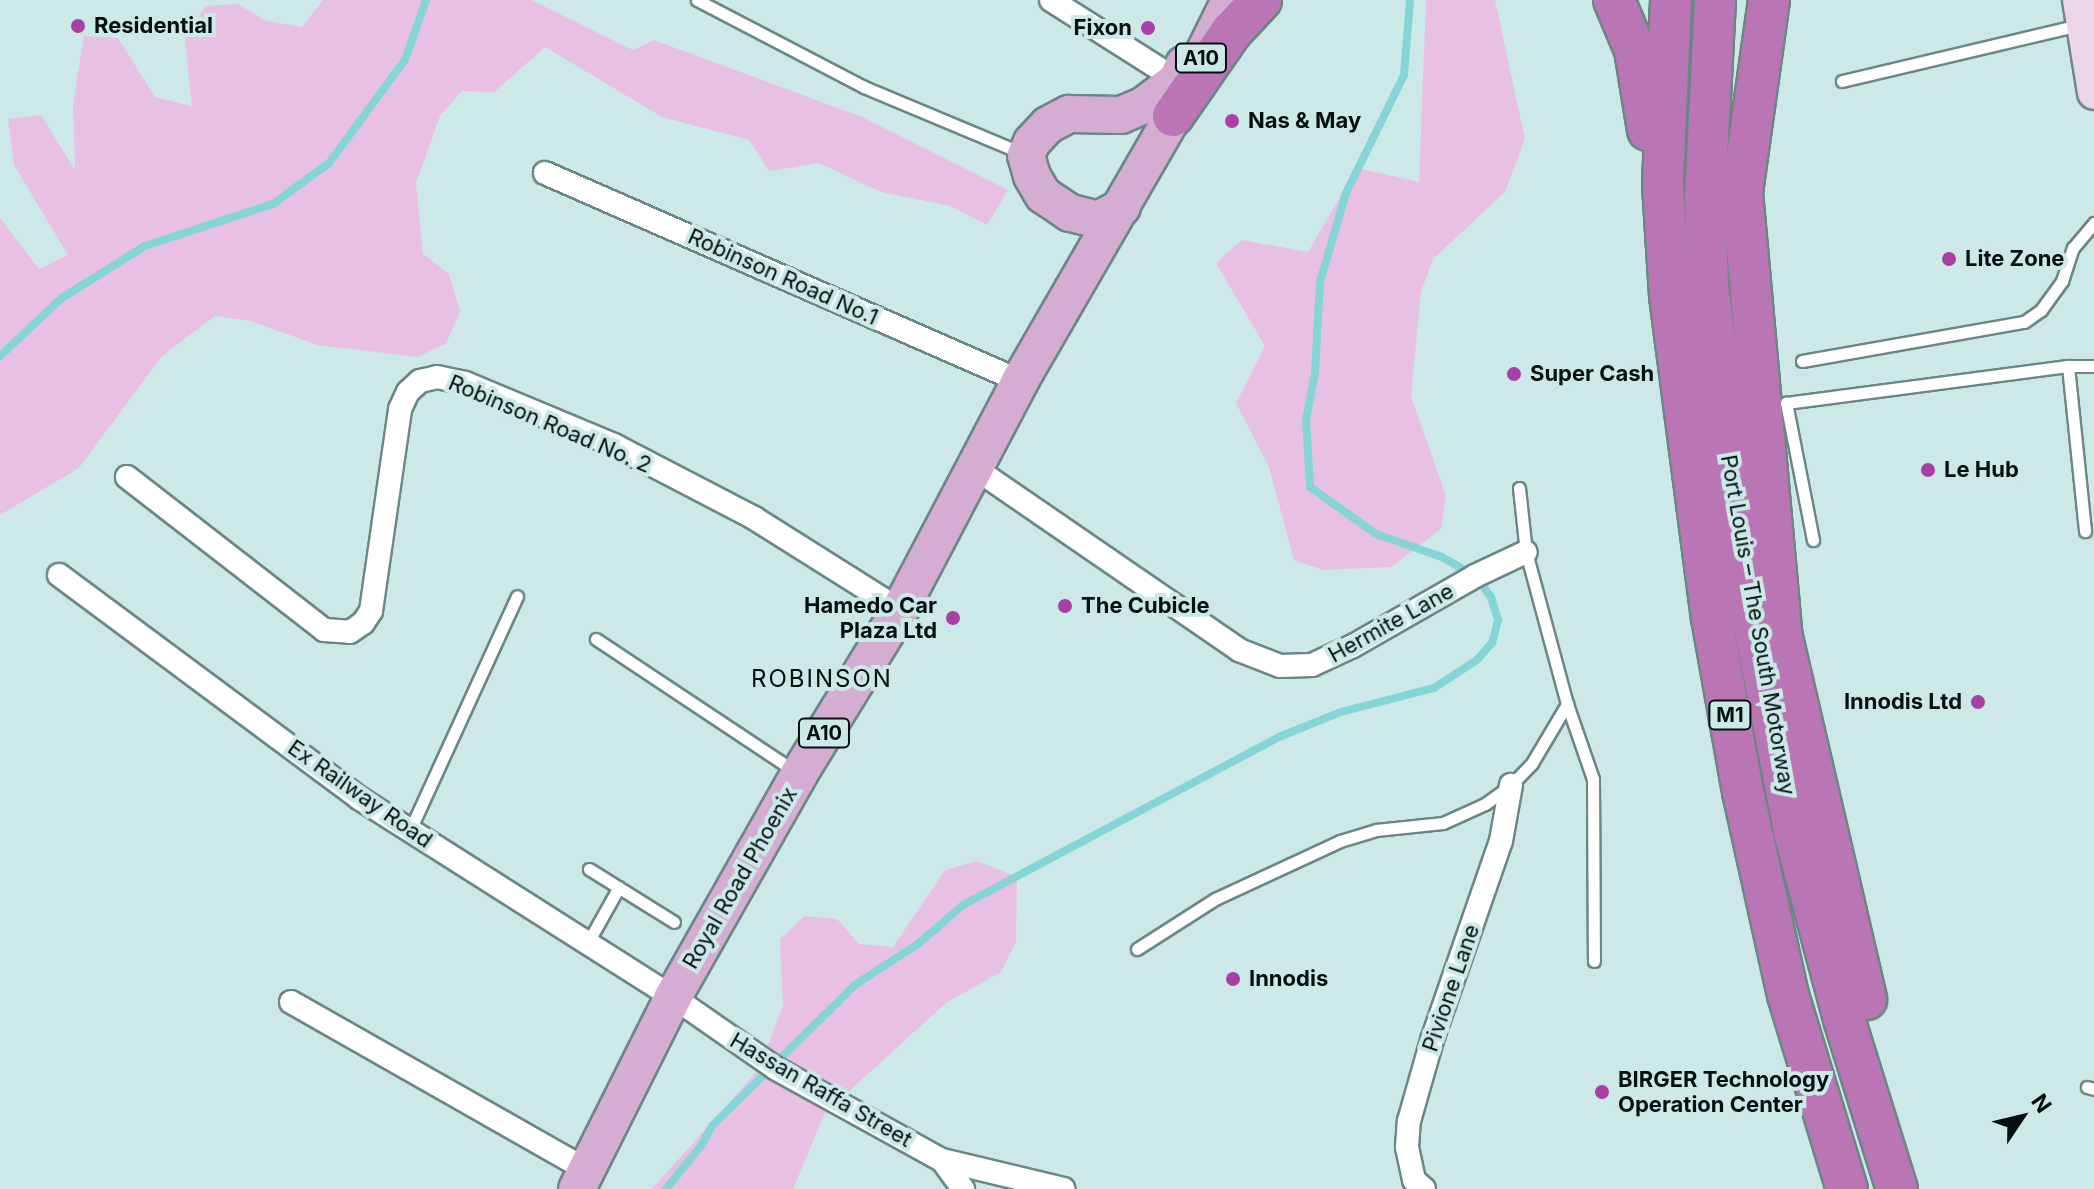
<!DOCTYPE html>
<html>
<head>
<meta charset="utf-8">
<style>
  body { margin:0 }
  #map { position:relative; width:2094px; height:1189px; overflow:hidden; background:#cce9e8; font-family:Inter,sans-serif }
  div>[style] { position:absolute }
  .green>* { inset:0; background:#e8c0e4 }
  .stream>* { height:8px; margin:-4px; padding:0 4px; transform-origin:4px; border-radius:4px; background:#86d5d6 }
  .roads { filter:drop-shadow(2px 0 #6c8686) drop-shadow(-2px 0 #6c8686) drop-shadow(0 2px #6c8686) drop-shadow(0 -2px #6c8686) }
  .lane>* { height:11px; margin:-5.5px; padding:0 5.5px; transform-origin:5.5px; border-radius:5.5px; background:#fff }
  .street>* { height:22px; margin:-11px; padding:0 11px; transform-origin:11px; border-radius:11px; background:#fff }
  .secondary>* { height:32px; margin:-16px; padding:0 16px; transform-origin:16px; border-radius:16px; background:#ead6e8 }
  .primary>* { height:36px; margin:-18px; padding:0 18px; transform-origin:18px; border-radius:18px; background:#d5acd2 }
  .highway>* { height:40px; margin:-20px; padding:0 20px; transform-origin:20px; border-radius:20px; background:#b975b4 }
  .dots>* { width:22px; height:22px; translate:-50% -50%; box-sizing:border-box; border:4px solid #cce9e8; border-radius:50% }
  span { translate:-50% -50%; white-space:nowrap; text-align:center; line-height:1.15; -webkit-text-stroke:8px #cce9e8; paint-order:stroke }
  .shield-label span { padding:2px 6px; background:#cce9e8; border:2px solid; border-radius:6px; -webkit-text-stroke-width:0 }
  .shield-label { font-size:20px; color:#050f0f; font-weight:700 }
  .poi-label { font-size:22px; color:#050f0f; font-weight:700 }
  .left { translate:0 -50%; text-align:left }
  .right { translate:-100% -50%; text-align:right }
  .street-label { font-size:22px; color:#050f0f }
  .neighbourhood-label { font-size:24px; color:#050f0f; letter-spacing:2px }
  .north { position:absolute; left:1982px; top:1077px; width:80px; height:80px; -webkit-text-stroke:6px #cce9e8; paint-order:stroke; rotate:55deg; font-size:22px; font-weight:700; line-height:32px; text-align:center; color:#050f0f }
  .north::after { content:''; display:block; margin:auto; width:28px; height:36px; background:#050f0f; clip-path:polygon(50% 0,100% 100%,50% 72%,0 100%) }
</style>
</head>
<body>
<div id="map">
  <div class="green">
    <i style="clip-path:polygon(323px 0,531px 0,633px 50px,654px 40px,862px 117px,1008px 190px,987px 225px,950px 206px,881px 192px,819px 163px,769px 171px,749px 140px,662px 117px,545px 47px,494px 92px,462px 91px,440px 116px,416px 183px,423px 254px,449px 274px,460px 311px,446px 344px,417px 357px,318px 345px,250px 321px,215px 316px,162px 356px,79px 468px,0 515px,0 218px,39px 269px,68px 255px,14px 165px,8px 119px,41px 115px,75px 170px,73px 105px,84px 36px,118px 38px,155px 97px,192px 106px,185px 40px,205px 6px,238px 4px,266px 21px,302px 27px)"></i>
    <i style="clip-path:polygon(1426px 0,1495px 0,1525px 139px,1505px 192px,1433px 259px,1421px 292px,1411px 396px,1446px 496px,1441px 529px,1391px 567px,1323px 570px,1294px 560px,1269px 467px,1236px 403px,1265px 346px,1216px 263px,1242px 240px,1308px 252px,1357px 168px,1419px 182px)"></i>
    <i style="clip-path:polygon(977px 861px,1017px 877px,1016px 942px,1001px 972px,946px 1003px,825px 1113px,793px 1189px,652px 1189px,758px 1070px,783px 1006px,780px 939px,805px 916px,837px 919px,859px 944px,893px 947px,945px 870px)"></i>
  </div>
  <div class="stream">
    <i style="left:0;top:356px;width:85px;rotate:-43.1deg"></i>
    <i style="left:62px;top:298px;width:98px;rotate:-32.1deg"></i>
    <i style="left:145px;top:246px;width:135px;rotate:-18.2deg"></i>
    <i style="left:273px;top:204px;width:69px;rotate:-36.2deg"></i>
    <i style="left:329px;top:163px;width:128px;rotate:-53.6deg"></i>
    <i style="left:405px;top:60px;width:64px;rotate:-70.7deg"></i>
    <i style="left:666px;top:1189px;width:55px;rotate:-50.9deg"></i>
    <i style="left:701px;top:1146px;width:23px;rotate:-61deg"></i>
    <i style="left:712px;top:1126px;width:202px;rotate:-44.6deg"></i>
    <i style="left:856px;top:984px;width:74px;rotate:-32.8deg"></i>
    <i style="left:918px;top:944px;width:60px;rotate:-40.9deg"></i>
    <i style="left:963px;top:905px;width:358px;rotate:-28deg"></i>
    <i style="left:1279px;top:737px;width:67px;rotate:-22deg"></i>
    <i style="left:1341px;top:712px;width:96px;rotate:-14.5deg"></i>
    <i style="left:1434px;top:688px;width:51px;rotate:-33.1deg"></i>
    <i style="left:1477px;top:660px;width:23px;rotate:-49deg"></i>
    <i style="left:1492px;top:643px;width:24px;rotate:-75deg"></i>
    <i style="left:1498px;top:620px;width:24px;rotate:-107deg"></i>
    <i style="left:1491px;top:597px;width:26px;rotate:-127deg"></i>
    <i style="left:1475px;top:576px;width:38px;rotate:-150deg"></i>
    <i style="left:1442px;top:557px;width:70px;rotate:-160.8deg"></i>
    <i style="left:1376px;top:534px;width:81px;rotate:-144.5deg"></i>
    <i style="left:1310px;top:487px;width:67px;rotate:-93.4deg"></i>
    <i style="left:1306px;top:420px;width:48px;rotate:-79.2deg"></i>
    <i style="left:1315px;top:373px;width:91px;rotate:-86.9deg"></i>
    <i style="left:1320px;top:282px;width:93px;rotate:-73.7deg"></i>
    <i style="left:1346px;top:193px;width:131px;rotate:-63.8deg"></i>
    <i style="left:1404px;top:75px;width:75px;rotate:-85.4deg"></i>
  </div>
  <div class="roads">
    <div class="lane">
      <i style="left:697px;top:0;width:188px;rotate:27.5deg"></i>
      <i style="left:864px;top:87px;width:171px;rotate:22.7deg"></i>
      <i style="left:1842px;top:81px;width:243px;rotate:-13.3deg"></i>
      <i style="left:1802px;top:361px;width:225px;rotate:-10deg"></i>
      <i style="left:2024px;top:322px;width:21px;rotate:-35deg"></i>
      <i style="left:2041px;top:310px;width:36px;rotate:-54deg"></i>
      <i style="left:2062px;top:281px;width:35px;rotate:-72deg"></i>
      <i style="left:2073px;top:248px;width:33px;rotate:-50deg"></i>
      <i style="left:2068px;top:366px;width:166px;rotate:84.1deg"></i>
      <i style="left:1519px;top:488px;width:64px;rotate:83.8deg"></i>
      <i style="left:1526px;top:552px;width:157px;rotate:74.9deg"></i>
      <i style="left:1567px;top:704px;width:79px;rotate:70.9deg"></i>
      <i style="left:1593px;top:779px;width:182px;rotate:89.7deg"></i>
      <i style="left:1813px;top:540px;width:140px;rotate:-101.1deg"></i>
      <i style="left:1786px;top:403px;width:284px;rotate:-7.5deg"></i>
      <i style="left:2068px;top:366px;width:26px"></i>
      <i style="left:596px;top:639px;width:239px;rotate:33.6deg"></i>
      <i style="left:410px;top:830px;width:257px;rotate:-65.4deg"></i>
      <i style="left:589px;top:869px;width:100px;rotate:31.9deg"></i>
      <i style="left:587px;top:944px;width:65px;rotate:-60.7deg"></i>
      <i style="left:1137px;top:949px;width:93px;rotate:-32.7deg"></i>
      <i style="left:1215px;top:899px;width:138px;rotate:-24.9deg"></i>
      <i style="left:1340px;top:841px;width:38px;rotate:-17deg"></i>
      <i style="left:1376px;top:830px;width:67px;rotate:-6deg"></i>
      <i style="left:1443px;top:823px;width:46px;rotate:-24.3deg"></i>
      <i style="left:1485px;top:804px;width:32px;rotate:-36deg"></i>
      <i style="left:1511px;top:785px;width:30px;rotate:-46deg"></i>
      <i style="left:1532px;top:763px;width:69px;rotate:-59.3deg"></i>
      <i style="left:2087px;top:1087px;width:7px;rotate:16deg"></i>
    </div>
    <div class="street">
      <i style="left:1051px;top:0;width:149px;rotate:32.4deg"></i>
      <i style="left:545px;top:173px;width:519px;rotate:23.65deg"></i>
      <i style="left:973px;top:467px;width:323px;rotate:34.5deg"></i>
      <i style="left:1239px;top:650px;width:44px;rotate:21.3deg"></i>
      <i style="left:1280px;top:666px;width:32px;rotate:-2deg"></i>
      <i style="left:1312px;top:665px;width:45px;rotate:-24.9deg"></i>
      <i style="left:1353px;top:646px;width:141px;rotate:-29.8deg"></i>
      <i style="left:1475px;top:576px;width:56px;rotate:-25.2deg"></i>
      <i style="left:127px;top:477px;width:249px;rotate:37.8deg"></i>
      <i style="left:324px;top:630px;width:26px;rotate:4deg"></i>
      <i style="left:350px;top:632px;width:16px;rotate:-35deg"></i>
      <i style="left:363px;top:623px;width:14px;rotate:-56deg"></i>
      <i style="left:371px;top:611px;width:204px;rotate:-81.8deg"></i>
      <i style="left:400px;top:409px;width:19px;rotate:-65deg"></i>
      <i style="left:408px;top:392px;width:16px;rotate:-43deg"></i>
      <i style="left:420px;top:381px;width:17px;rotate:-13deg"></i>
      <i style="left:437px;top:377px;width:29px;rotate:12deg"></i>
      <i style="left:465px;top:383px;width:161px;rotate:22.6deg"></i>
      <i style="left:614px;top:445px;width:158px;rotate:27.5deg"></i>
      <i style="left:754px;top:518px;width:173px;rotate:32.2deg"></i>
      <i style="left:59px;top:575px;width:374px;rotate:36.6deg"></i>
      <i style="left:359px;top:798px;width:372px;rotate:32.4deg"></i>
      <i style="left:673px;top:997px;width:124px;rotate:34.8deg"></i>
      <i style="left:775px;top:1068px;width:191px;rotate:28.9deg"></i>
      <i style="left:942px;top:1160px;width:36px;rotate:54deg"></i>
      <i style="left:291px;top:1002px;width:343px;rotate:29.6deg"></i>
      <i style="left:942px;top:1160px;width:125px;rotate:13.4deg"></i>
      <i style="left:1424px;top:1189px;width:13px;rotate:-138deg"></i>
      <i style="left:1414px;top:1180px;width:34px;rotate:-102deg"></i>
      <i style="left:1407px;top:1147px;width:26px;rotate:-86deg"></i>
      <i style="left:1409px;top:1121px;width:84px;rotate:-74.1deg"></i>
      <i style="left:1432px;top:1040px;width:211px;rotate:-70.9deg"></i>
      <i style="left:1501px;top:841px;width:57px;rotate:-79.9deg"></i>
    </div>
    <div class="secondary">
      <i style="left:2079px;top:0;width:94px;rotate:80.8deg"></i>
    </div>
    <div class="primary">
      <i style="left:1122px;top:207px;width:26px;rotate:151deg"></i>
      <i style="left:1099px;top:220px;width:30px;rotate:-166deg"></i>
      <i style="left:1070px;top:213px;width:32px;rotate:-146deg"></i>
      <i style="left:1043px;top:195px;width:22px;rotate:-120deg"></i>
      <i style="left:1032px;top:176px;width:22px;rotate:-106deg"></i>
      <i style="left:1026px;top:155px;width:14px;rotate:-65deg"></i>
      <i style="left:1032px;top:142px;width:23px;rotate:-47deg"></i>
      <i style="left:1048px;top:125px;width:24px;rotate:-28deg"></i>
      <i style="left:1069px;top:114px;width:52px;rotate:1.1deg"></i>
      <i style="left:1121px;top:115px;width:25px;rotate:-23deg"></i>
      <i style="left:1144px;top:105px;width:41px;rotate:-37.1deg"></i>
      <i style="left:1177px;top:80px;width:17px;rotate:-66deg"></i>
      <i style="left:577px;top:1189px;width:215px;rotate:-63.4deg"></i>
      <i style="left:673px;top:997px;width:256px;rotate:-60.5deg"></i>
      <i style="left:799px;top:774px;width:193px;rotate:-58.4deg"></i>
      <i style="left:900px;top:610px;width:259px;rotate:-62.3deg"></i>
      <i style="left:1020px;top:381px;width:306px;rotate:-60deg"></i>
      <i style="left:1173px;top:116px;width:129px;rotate:-63.8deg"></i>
    </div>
    <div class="highway">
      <i style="left:1614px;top:0;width:54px;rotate:67.2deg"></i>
      <i style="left:1635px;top:50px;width:81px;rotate:80.8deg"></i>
      <i style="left:1671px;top:0;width:185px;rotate:92.5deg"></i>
      <i style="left:1663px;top:185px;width:111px;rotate:86.4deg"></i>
      <i style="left:1670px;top:296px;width:325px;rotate:82.6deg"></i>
      <i style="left:1712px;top:618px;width:177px;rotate:79.9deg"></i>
      <i style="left:1743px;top:792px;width:208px;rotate:77.5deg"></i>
      <i style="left:1788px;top:995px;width:203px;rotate:73.1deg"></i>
      <i style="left:1715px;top:0;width:199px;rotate:92.9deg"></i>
      <i style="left:1705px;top:199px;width:86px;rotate:88deg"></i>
      <i style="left:1708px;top:285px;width:306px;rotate:82.7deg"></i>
      <i style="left:1747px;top:589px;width:251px;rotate:79deg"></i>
      <i style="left:1795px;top:835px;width:190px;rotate:75.1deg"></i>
      <i style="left:1844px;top:1019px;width:178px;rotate:72.7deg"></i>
      <i style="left:1769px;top:0;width:194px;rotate:98deg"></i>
      <i style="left:1742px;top:192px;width:443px;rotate:84.9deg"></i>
      <i style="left:1781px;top:633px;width:376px;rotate:76.9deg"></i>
      <i style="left:1173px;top:116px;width:102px;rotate:-55.4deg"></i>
      <i style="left:1231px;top:32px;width:44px;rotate:-46.8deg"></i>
    </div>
  </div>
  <div class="dots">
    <i style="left:78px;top:26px;background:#a840a3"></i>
    <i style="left:1148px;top:28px;background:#a840a3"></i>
    <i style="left:1232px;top:121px;background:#a840a3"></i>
    <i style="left:1949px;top:259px;background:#a840a3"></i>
    <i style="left:1514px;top:374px;background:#a840a3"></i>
    <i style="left:1928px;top:470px;background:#a840a3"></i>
    <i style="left:1065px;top:606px;background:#a840a3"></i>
    <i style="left:953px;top:618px;background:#a840a3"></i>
    <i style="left:1978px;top:702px;background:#a840a3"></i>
    <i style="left:1233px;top:979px;background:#a840a3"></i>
    <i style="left:1602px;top:1092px;background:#a840a3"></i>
  </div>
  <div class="shield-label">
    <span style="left:1201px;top:58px">A10</span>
    <span style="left:1730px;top:715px">M1</span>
    <span style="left:824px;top:733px">A10</span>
  </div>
  <div class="poi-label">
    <span class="left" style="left:94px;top:26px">Residential</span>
    <span class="right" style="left:1132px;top:28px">Fixon</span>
    <span class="left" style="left:1248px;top:121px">Nas &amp; May</span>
    <span class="left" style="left:1965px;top:259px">Lite Zone</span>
    <span class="left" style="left:1530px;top:374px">Super Cash</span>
    <span class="left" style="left:1944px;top:470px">Le Hub</span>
    <span class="right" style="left:937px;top:618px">Hamedo Car<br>Plaza Ltd</span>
    <span class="left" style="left:1081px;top:606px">The Cubicle</span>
    <span class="right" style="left:1962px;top:702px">Innodis Ltd</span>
    <span class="left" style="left:1249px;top:979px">Innodis</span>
    <span class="left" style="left:1618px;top:1092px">BIRGER Technology<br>Operation Center</span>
  </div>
  <div class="street-label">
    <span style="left:783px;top:277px;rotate:24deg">Robinson Road No.1</span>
    <span style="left:550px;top:424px;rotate:23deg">Robinson Road No. 2</span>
    <span style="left:1391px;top:623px;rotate:-29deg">Hermite Lane</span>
    <span style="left:1758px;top:625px;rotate:80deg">Port Louis – The South Motorway</span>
    <span style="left:360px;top:794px;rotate:35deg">Ex Railway Road</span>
    <span style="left:740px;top:878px;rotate:-60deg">Royal Road Phoenix</span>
    <span style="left:1451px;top:988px;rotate:-71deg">Pivione Lane</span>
    <span style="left:821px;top:1090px;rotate:30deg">Hassan Raffa Street</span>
  </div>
  <div class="neighbourhood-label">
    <span style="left:822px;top:679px">ROBINSON</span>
  </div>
  <div class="north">N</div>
</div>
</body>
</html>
